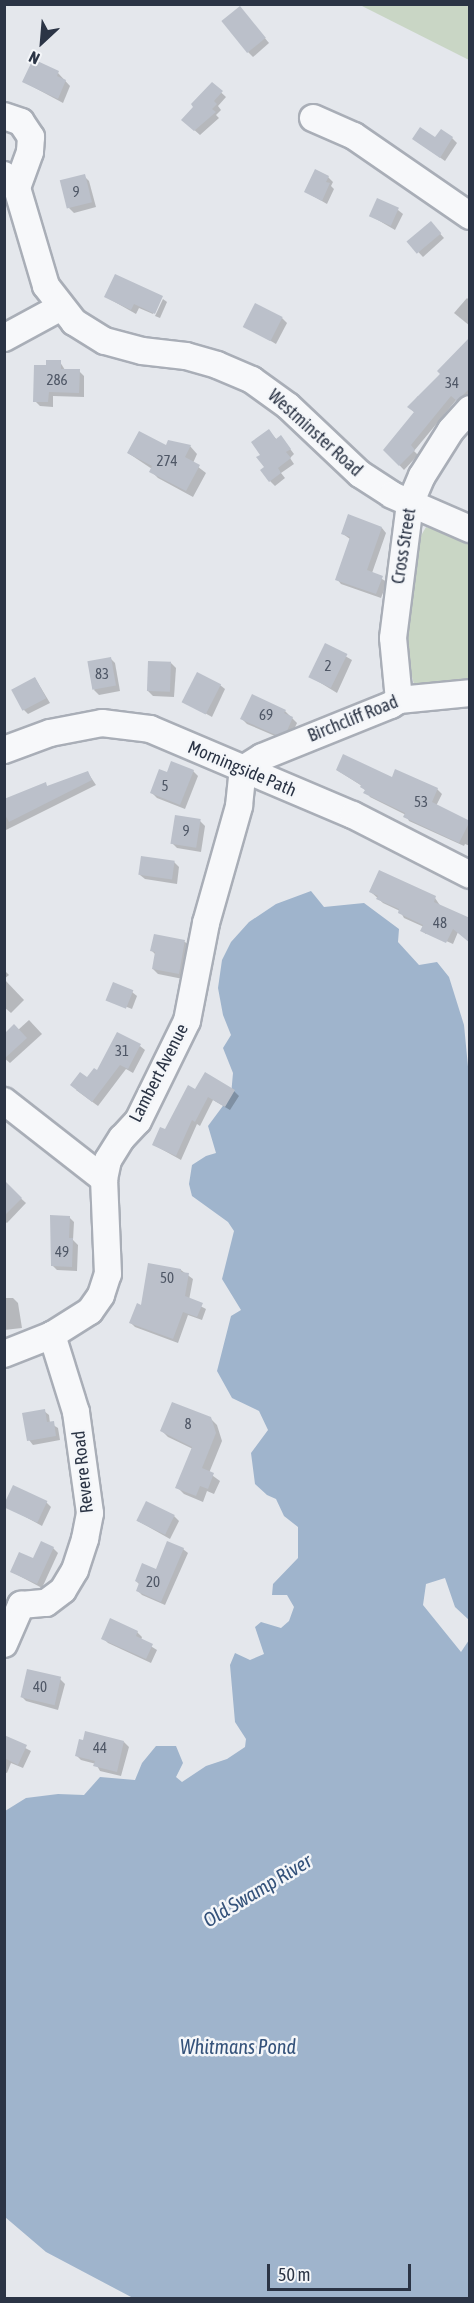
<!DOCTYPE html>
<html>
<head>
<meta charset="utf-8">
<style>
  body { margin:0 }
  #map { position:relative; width:474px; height:2303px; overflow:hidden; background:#e4e7ec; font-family:"Asap Condensed",sans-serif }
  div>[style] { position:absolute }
  .green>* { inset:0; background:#c9d6c5 }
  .water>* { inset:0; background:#9fb4cc }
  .shadow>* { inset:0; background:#0003 }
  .building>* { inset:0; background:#bbc0ca; transform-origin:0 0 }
  .roads { filter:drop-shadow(2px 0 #a9aeb7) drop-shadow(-2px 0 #a9aeb7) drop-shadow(0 2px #a9aeb7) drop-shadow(0 -2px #a9aeb7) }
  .minor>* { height:26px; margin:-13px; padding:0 13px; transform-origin:13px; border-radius:13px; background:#f7f8fa }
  span { translate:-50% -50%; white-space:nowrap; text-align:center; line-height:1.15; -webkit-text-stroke:5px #f4f6f9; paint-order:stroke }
  .number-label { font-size:15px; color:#4f5766 }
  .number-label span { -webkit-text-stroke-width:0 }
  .street-label { font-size:18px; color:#2b3445 }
  .water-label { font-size:20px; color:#34527a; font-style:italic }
  .frame { position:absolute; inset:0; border:6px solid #2b3445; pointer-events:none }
  .north { position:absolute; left:12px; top:12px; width:60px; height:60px; -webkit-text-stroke:4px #f4f6f9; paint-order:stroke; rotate:206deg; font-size:16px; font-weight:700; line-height:24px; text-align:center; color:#2b3445 }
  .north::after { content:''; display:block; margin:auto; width:21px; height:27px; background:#2b3445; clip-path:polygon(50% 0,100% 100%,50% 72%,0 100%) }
  .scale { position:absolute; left:267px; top:2264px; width:144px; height:27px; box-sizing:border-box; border:3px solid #2b3445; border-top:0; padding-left:8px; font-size:18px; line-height:21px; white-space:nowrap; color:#2b3445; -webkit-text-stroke:4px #f4f6f9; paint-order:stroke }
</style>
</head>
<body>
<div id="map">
  <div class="green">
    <i style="clip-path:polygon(360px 5px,469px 5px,469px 60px)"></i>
    <i style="clip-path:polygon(426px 527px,469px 539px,469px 682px,415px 688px,408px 662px,407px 613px,418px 541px)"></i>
  </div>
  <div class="water">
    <i style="clip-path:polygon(311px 891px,324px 907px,364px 903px,399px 929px,398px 942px,419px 965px,437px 962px,449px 977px,464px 1025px,469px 1077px,469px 1620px,455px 1607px,445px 1578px,426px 1584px,423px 1605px,461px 1652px,469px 1640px,469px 2298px,133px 2298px,46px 2252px,5px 2217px,5px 1811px,26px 1798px,58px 1794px,84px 1795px,100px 1777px,135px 1780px,142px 1763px,156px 1746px,176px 1746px,183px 1763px,176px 1777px,182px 1782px,206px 1766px,227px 1759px,245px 1747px,246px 1739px,235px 1722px,230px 1665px,235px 1653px,250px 1660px,264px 1654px,255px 1627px,261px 1622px,281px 1628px,289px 1621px,294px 1607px,287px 1595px,272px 1595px,273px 1584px,298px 1558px,298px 1527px,284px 1516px,276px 1499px,267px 1495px,255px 1484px,251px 1453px,268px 1430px,259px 1411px,232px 1398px,217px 1371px,231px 1316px,241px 1310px,222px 1279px,234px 1231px,228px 1222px,192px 1196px,189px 1184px,192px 1165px,206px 1156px,216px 1153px,208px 1126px,231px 1095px,233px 1073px,223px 1048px,231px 1035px,223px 1015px,218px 988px,222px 960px,231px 942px,249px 922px,276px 904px)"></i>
  </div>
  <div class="shadow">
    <i style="clip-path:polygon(244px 13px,269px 43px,253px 57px,248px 52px)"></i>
    <i style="clip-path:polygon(33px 61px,58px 73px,70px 86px,63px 103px,24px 82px)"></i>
    <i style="clip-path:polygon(212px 84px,226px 97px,218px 106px,221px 110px,216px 115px,219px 118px,200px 135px,183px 120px)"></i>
    <i style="clip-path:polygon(452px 138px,457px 143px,445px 161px,414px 139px)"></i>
    <i style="clip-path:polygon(84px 176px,89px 181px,96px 207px,74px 213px,69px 208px)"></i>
    <i style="clip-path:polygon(328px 177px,333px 182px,331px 186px,334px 189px,327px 204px,306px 192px)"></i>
    <i style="clip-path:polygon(398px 210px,403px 214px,395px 230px,371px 216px)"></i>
    <i style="clip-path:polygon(435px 228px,444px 238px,423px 257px,409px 242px)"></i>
    <i style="clip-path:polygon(106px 297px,160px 297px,153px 314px,139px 308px,136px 314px)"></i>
    <i style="clip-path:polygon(467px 298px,470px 301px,470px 326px,454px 313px)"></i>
    <i style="clip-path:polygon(163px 299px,167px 302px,160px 318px,155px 316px)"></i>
    <i style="clip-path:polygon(282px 318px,287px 323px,276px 344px,245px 326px)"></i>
    <i style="clip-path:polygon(470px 339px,470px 398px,463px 405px,457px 399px,414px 451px,418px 455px,404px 470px,385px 450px,415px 413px,409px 407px,418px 396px,420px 398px)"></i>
    <i style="clip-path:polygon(60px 362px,65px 370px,79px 371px,84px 376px,84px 397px,53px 396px,53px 407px,40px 406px,35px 401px,47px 367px)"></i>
    <i style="clip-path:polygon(269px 431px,277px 440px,285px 442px,294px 454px,290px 458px,294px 464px,281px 473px,285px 478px,275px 486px,270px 481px,262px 455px)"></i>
    <i style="clip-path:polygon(190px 446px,197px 454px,193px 463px,206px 473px,193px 497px,158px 478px,151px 471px,152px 469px,128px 453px)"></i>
    <i style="clip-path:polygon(382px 528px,386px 533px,372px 573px,387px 582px,381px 598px,341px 584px,337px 579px,350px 539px,343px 534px)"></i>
    <i style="clip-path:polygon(326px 645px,352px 660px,337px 693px,311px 677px)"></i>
    <i style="clip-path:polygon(110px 658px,115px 663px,120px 691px,99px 695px,94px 690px)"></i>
    <i style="clip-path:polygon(171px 663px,176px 668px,174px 697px,153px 696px,148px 691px)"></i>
    <i style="clip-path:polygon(35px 678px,50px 703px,28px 714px,23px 709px)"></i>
    <i style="clip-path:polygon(220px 685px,225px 689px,212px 717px,185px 702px)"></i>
    <i style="clip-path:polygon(285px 711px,297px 723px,291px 736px,282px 739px,247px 724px,242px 719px)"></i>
    <i style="clip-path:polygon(337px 770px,437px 789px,442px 794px,436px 806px,470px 823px,470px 846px,465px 844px,464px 846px,409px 821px,406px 815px,370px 797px,362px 786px)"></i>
    <i style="clip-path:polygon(193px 771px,198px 776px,185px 809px,157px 798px,152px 793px,168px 774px)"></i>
    <i style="clip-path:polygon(88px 773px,96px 785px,4px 831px,4px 801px,45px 784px,48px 787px)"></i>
    <i style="clip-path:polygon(200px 821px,205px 826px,201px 852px,177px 848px,172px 843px)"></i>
    <i style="clip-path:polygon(174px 862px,179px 867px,177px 884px,145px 879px,140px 875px)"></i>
    <i style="clip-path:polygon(371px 892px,435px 898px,458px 932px,453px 944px,426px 932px,426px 934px,422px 931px,424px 927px,404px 918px,400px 911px,383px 903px)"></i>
    <i style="clip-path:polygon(155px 936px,185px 942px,190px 946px,183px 979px,158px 974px,153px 969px,156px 955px,152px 951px)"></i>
    <i style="clip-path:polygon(4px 970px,9px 975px,4px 979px)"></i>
    <i style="clip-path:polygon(4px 979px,24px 1000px,11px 1013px,4px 1007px)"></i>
    <i style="clip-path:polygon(132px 992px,137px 996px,132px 1009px,107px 999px)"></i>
    <i style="clip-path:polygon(29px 1020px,42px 1034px,10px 1063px,4px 1058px,18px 1030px)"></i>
    <i style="clip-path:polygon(140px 1046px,145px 1050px,133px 1073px,126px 1069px,98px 1106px,76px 1090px,87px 1079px)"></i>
    <i style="clip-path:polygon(196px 1091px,234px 1091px,239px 1096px,230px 1110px,213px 1100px,200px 1126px,197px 1124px,181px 1160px,154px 1145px)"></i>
    <i style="clip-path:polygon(4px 1183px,26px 1203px,7px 1223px,4px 1221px)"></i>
    <i style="clip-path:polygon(69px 1217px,74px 1222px,73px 1240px,78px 1245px,77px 1271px,57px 1270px,52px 1265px)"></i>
    <i style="clip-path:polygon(181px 1270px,193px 1279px,189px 1300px,206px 1309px,202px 1320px,188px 1315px,178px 1343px,135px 1327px,131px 1323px,143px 1307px)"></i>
    <i style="clip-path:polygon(4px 1298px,13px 1298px,18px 1303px,22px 1328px,4px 1330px)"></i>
    <i style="clip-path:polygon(44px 1411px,49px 1415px,50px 1423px,58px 1428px,60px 1440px,33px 1445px,29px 1440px)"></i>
    <i style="clip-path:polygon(210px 1418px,217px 1425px,222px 1441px,209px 1473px,220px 1481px,214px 1494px,207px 1491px,203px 1502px,184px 1494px,177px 1487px,193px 1449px,168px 1437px,162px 1431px)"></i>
    <i style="clip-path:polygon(46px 1502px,51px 1507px,42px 1526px,6px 1506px)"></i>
    <i style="clip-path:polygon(174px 1516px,179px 1521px,170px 1539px,138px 1521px)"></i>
    <i style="clip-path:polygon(53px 1548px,58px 1553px,42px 1588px,12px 1572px)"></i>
    <i style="clip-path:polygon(183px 1549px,188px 1553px,165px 1605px,142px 1595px,138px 1591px,140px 1585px,136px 1581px,157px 1571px)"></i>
    <i style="clip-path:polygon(137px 1632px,142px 1637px,141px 1640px,157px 1650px,151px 1663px,108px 1643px,103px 1638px)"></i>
    <i style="clip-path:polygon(60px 1679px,65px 1684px,58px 1710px,26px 1701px,21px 1696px)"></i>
    <i style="clip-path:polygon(4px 1737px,31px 1751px,23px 1768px,11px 1763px,7px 1773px,4px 1772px)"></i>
    <i style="clip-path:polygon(124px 1742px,129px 1747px,121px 1776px,100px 1771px,96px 1764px,81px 1760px,76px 1755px)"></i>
  </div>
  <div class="building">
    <i style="left:240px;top:6px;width:41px;height:24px;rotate:51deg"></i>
    <i style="clip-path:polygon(33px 59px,59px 71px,57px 76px,66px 80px,58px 99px,22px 82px)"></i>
    <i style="clip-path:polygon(212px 82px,223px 91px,214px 101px,217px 104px,212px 109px,216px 112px,194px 131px,181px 120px,193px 107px,191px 104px)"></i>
    <i style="clip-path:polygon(420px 127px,435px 137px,441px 129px,453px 137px,440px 158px,412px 139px)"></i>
    <i style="clip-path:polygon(315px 169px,329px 176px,326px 182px,330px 183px,322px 201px,304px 192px)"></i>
    <i style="left:85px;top:174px;width:29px;height:26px;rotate:76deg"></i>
    <i style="left:377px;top:198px;width:24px;height:20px;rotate:24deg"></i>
    <i style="left:431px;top:221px;width:16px;height:32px;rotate:50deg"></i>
    <i style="clip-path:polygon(115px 274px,163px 296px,155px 314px,134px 304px,131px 310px,104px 297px)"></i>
    <i style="left:255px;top:303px;width:31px;height:27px;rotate:27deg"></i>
    <i style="clip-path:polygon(470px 337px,470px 388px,457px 401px,451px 396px,411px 445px,415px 450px,399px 466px,383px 450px,414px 412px,407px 407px,440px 374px,437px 371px)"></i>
    <i style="clip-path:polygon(46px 360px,61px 360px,61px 369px,80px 369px,79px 393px,49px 392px,48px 402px,33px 402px,34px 365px,46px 365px)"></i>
    <i style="clip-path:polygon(269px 429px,276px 439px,281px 435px,291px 449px,286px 452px,291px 458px,278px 468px,281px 473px,269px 482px,260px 470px,264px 467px,256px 457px,260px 455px,251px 442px)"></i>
    <i style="clip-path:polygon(139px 431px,166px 445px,168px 440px,191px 445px,185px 457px,200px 465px,186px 491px,149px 472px,152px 466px,127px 453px)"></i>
    <i style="clip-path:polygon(348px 514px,382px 527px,367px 570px,383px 576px,376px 594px,335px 580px,350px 537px,341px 534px)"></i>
    <i style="left:325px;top:643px;width:25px;height:38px;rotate:26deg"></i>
    <i style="left:111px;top:657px;width:29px;height:24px;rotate:80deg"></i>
    <i style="left:148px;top:661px;width:23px;height:30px;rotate:2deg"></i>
    <i style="left:197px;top:672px;width:27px;height:34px;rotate:27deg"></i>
    <i style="left:35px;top:677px;width:24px;height:27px;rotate:62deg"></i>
    <i style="clip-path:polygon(252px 694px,286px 710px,284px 713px,293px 717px,287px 731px,276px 735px,240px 719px)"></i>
    <i style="clip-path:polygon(343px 754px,392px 777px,395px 769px,438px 788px,432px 802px,470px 821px,459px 843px,403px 817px,405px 813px,363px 793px,365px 790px,360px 787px,361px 785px,336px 770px)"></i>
    <i style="clip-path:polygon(171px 761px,194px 770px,180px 805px,150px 793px,159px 769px,167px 772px)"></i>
    <i style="clip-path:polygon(88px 771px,92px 780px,9px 822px,4px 813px,4px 799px,46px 782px,47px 786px)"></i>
    <i style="left:175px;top:815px;width:26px;height:29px;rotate:9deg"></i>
    <i style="left:141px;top:856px;width:34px;height:19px;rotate:8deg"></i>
    <i style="clip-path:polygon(379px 870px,436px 896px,434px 902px,470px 918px,470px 943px,453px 929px,446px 943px,420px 931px,423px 925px,398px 913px,399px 909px,376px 899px,378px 896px,369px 892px)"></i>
    <i style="clip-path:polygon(154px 934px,185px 940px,179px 974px,152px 969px,155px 952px,150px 951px)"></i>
    <i style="left:113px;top:982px;width:22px;height:20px;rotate:22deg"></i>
    <i style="clip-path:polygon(14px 1024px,27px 1038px,4px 1059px,4px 1034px)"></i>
    <i style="clip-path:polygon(117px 1032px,141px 1044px,128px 1069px,120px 1065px,92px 1102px,70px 1085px,80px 1072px,87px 1077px,94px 1068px,97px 1070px)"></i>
    <i style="clip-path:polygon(205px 1072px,235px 1090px,225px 1107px,208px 1097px,195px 1122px,192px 1120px,176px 1156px,152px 1145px,160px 1127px,165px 1129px,188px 1085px,195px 1089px)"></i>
    <i style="clip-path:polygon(4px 1180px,22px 1198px,4px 1216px)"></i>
    <i style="clip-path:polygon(50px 1215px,70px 1216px,69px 1238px,73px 1238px,72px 1267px,51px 1266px)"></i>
    <i style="clip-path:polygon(148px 1263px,181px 1269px,181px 1272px,189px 1273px,185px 1296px,203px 1303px,197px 1317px,183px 1312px,173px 1339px,129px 1323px,137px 1303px,141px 1305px)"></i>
    <i style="clip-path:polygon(172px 1402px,211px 1417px,216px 1433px,202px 1468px,214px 1473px,208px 1489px,200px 1486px,196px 1496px,175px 1488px,192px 1447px,160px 1431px)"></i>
    <i style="clip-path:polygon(45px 1409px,47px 1422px,54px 1421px,56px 1436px,27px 1441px,22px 1413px)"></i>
    <i style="left:13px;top:1485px;width:38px;height:24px;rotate:25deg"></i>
    <i style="left:146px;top:1501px;width:32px;height:22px;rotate:26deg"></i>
    <i style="clip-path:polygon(41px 1541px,54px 1547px,37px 1584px,10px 1572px,19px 1552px,33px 1558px)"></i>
    <i style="clip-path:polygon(167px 1541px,184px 1548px,161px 1602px,136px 1591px,139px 1583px,135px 1581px,142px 1563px,156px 1569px)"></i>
    <i style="clip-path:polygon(110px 1618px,138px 1631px,136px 1636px,153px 1644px,146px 1659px,101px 1639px)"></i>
    <i style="left:27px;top:1669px;width:35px;height:29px;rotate:13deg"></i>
    <i style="clip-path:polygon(85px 1731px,124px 1741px,117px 1772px,93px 1766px,95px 1761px,75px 1756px,79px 1739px,83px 1740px)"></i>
    <i style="clip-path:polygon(4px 1735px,27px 1745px,18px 1765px,4px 1758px)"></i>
  </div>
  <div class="roads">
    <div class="minor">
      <i style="left:4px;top:116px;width:18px;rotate:19deg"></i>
      <i style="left:21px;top:122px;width:18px;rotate:56deg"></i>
      <i style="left:31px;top:137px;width:15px;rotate:94deg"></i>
      <i style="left:30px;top:152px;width:38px;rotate:110deg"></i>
      <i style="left:313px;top:118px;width:45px;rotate:23.7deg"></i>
      <i style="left:354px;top:136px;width:141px;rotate:34.6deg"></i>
      <i style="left:4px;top:175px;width:18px;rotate:45deg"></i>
      <i style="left:17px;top:188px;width:102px;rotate:73.5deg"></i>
      <i style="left:46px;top:286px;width:46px;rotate:52.1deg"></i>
      <i style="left:74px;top:322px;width:36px;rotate:32deg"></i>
      <i style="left:105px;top:341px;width:38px;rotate:15deg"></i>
      <i style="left:142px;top:351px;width:44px;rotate:6.5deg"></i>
      <i style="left:186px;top:356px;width:32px;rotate:16deg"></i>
      <i style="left:217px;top:365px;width:38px;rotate:23deg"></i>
      <i style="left:252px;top:380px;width:44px;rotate:35.8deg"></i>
      <i style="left:288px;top:406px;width:99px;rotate:43.4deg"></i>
      <i style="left:360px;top:474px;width:38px;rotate:33deg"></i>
      <i style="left:392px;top:495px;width:85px;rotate:23.6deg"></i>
      <i style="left:4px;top:338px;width:65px;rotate:-28.5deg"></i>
      <i style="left:399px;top:700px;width:62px;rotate:-95.5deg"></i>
      <i style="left:393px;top:638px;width:135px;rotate:-82.8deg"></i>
      <i style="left:410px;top:504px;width:30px;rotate:-67deg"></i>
      <i style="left:422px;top:476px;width:54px;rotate:-57.8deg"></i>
      <i style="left:451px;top:430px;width:28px;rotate:-48deg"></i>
      <i style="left:4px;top:750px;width:49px;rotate:-20.3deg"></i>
      <i style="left:50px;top:733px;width:53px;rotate:-10.9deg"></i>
      <i style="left:102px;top:723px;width:48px;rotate:7.1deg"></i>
      <i style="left:150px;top:729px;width:220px;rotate:23deg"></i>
      <i style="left:353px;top:815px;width:131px;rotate:27.1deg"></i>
      <i style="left:4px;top:1101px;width:127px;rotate:38deg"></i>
      <i style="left:4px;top:1354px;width:52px;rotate:-21.6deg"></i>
      <i style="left:52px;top:1335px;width:45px;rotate:-32.3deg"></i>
      <i style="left:90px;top:1311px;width:19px;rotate:-55deg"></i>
      <i style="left:101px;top:1295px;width:22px;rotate:-72deg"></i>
      <i style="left:108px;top:1274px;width:95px;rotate:-92.4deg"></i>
      <i style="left:104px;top:1179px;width:19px;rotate:-78deg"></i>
      <i style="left:108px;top:1160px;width:26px;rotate:-58deg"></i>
      <i style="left:122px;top:1138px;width:23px;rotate:-47deg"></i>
      <i style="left:138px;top:1121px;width:111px;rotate:-63.9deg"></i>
      <i style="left:187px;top:1021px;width:100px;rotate:-79deg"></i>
      <i style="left:206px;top:923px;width:122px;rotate:-74.2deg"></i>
      <i style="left:239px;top:806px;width:37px;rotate:-84deg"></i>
      <i style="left:243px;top:769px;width:22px;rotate:-32deg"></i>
      <i style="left:262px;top:757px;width:139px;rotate:-22deg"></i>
      <i style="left:391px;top:705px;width:9px;rotate:-32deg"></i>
      <i style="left:399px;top:700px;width:71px;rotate:-5.6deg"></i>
      <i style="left:4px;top:1644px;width:43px;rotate:-66.4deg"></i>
      <i style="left:21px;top:1605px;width:25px;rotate:-5deg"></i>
      <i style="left:46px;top:1603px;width:21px;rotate:-37deg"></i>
      <i style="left:63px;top:1590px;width:23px;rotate:-59deg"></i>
      <i style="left:75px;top:1570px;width:33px;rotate:-72deg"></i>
      <i style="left:85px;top:1539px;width:26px;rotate:-79deg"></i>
      <i style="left:90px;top:1513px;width:102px;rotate:-97.9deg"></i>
      <i style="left:76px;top:1412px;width:81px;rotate:-107.3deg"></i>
    </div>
  </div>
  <div class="number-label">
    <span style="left:76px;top:192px">9</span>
    <span style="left:57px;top:380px">286</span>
    <span style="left:452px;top:383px">34</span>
    <span style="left:167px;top:461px">274</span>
    <span style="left:328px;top:666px">2</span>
    <span style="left:102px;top:674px">83</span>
    <span style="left:266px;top:715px">69</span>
    <span style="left:165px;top:786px">5</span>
    <span style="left:421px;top:802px">53</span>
    <span style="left:186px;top:831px">9</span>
    <span style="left:440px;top:923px">48</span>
    <span style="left:122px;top:1051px">31</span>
    <span style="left:62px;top:1252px">49</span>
    <span style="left:167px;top:1278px">50</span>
    <span style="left:188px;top:1424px">8</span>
    <span style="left:153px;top:1582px">20</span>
    <span style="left:40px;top:1687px">40</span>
    <span style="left:100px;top:1748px">44</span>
  </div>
  <div class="street-label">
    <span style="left:315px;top:433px;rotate:42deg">Westminster Road</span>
    <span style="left:404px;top:546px;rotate:-81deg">Cross Street</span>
    <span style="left:353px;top:719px;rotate:-22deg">Birchcliff Road</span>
    <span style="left:242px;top:769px;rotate:23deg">Morningside Path</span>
    <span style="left:159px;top:1073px;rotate:-63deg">Lambert Avenue</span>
    <span style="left:83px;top:1472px;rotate:-96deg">Revere Road</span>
  </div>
  <div class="water-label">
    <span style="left:257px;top:1890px;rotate:-31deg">Old Swamp River</span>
    <span style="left:238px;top:2046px">Whitmans Pond</span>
  </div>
  <div class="frame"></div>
  <div class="north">N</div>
  <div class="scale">50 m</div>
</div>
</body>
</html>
